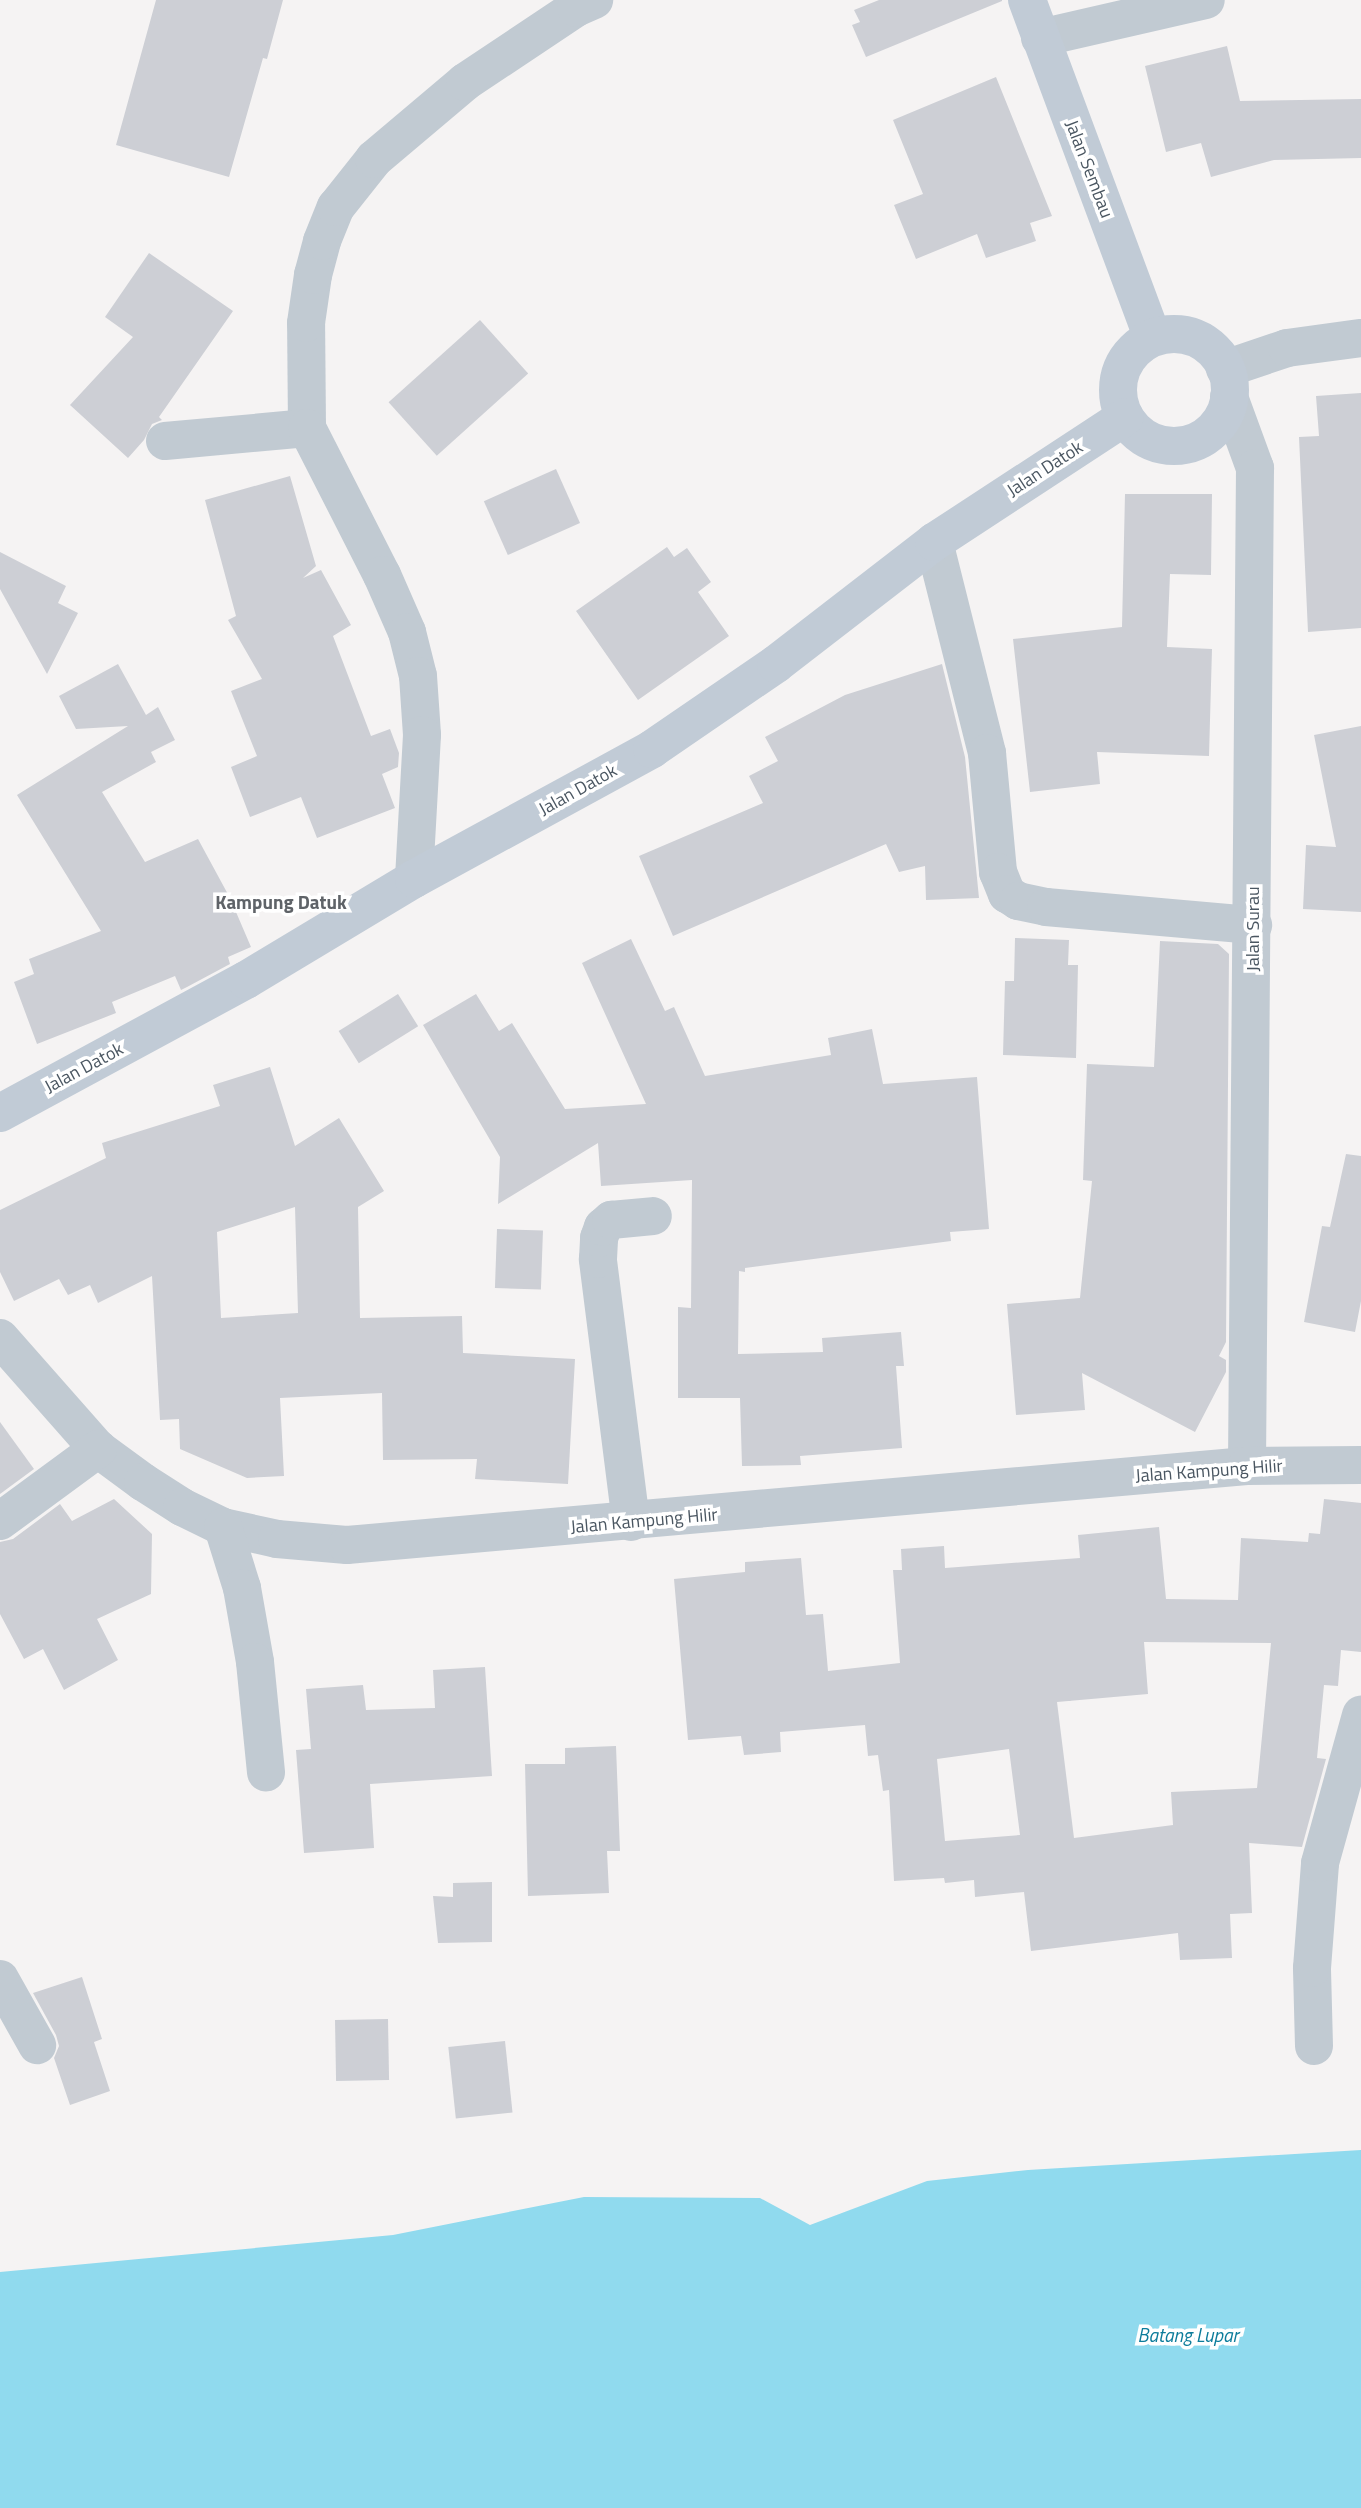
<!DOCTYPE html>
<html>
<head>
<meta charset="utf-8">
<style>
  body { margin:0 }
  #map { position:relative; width:1361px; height:2508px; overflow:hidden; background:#f5f3f3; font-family:"Titillium Web",sans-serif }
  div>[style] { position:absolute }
  .water>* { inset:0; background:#90daee }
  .building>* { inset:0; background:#cdcfd5; transform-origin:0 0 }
  .minor>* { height:38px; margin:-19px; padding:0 19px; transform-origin:19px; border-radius:19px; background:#c1cad2 }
  .secondary>* { height:38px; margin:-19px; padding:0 19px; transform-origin:19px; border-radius:19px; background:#c1cbd6 }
  .secondary>.ring { margin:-19px; padding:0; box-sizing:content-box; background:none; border:38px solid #c1cbd6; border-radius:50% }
  span { translate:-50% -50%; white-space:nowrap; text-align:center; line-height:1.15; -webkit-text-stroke:7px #fff; paint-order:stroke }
  .street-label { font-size:18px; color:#4a5661 }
  .neighbourhood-label { font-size:19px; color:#5f6368; font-weight:700 }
  .water-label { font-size:19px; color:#0c7c9b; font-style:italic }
</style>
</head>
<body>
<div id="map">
  <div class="water">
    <i style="clip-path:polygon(1361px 2150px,1361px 2508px,0 2508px,0 2272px,393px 2235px,584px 2197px,760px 2198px,810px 2225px,927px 2181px,1028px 2170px)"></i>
  </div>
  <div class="building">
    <i style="clip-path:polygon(156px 0,283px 0,267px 59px,263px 58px,229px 177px,116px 145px)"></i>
    <i style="clip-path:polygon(879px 0,1002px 0,1002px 1px,866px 57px,852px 25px,860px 22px,854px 10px)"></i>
    <i style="clip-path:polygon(1227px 46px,1240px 101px,1361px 99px,1361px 158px,1274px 160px,1211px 177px,1201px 143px,1166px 152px,1145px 66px)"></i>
    <i style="clip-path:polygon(996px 77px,1052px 216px,1030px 223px,1036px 241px,986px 258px,977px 234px,916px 259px,894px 205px,923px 194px,893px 120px)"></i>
    <i style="clip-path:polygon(149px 253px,233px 311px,159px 417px,162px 420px,152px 424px,144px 440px,128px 458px,70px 405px,133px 337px,105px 317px)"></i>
    <i style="left:480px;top:320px;width:72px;height:123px;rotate:48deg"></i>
    <i style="clip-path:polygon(1361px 393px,1361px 628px,1308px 632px,1299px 437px,1319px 436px,1316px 396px)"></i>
    <i style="left:556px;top:469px;width:59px;height:79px;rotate:66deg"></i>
    <i style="clip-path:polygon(290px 476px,316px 566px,303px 578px,321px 570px,351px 625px,333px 636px,371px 736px,390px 729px,399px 753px,398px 767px,382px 774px,395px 808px,317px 838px,301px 797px,250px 817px,231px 767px,257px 756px,231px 691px,262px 679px,228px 620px,236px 616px,205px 500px)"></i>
    <i style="clip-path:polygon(1125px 494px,1212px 494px,1211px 575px,1170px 574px,1167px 647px,1212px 649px,1209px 756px,1097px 752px,1100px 784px,1030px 792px,1013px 639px,1122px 627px)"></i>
    <i style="clip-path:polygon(667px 547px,674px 557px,687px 548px,711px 582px,698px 592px,729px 636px,638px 700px,576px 611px)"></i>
    <i style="clip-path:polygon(0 552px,66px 586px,58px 603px,78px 613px,47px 674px,0 589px)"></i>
    <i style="clip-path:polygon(118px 664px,146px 715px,158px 707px,175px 740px,151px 752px,156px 762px,102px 792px,145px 862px,198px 839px,230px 898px,251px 947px,228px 957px,230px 964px,187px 987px,181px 990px,175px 976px,112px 1002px,116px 1013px,37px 1044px,14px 982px,34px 974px,29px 959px,101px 931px,17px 795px,128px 726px,76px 729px,59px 696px)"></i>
    <i style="clip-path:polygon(942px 664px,965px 757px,979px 898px,926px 900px,925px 866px,899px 872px,886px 844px,673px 936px,639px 856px,763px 803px,749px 776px,778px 761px,765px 737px,845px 695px)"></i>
    <i style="clip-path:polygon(1361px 726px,1361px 912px,1303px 909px,1306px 845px,1336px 847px,1314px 735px)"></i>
    <i style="clip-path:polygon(1015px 938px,1069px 940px,1068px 965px,1078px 965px,1076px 1058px,1003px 1055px,1005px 981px,1014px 981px)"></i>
    <i style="clip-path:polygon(631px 939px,665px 1011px,674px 1007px,705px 1076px,831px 1055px,828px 1038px,872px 1029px,883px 1084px,977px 1077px,989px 1229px,950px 1232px,951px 1241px,745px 1268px,745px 1272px,739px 1271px,738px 1354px,823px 1352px,822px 1338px,901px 1332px,904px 1366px,896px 1366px,902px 1448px,800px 1456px,801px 1465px,742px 1466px,740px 1398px,678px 1398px,678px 1307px,691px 1308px,692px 1180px,601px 1186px,598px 1143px,498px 1204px,500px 1157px,423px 1025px,476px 994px,499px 1031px,512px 1023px,565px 1109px,646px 1104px,582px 963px)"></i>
    <i style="clip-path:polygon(1160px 941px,1218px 944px,1229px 954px,1226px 1342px,1219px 1356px,1226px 1360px,1226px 1372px,1195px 1432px,1082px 1373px,1085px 1410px,1016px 1415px,1007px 1304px,1080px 1298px,1092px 1181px,1083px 1180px,1087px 1064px,1154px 1067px)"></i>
    <i style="left:398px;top:994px;width:38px;height:70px;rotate:58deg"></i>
    <i style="clip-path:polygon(evenodd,270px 1067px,295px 1146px,339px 1118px,384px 1191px,358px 1207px,360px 1318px,462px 1316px,463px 1353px,575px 1359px,568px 1484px,475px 1479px,477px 1459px,383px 1460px,382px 1393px,280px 1398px,284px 1476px,247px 1478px,180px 1449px,179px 1419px,160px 1420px,152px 1276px,98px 1303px,90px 1285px,68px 1295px,59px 1279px,14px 1301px,0 1272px,0 1210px,106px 1158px,102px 1143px,220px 1106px,213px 1085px,270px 1067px,295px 1207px,298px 1313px,221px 1318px,217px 1232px,295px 1207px)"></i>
    <i style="clip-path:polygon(1346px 1154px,1361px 1156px,1361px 1301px,1355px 1332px,1304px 1322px,1322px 1226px,1330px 1227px)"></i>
    <i style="left:497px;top:1229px;width:46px;height:59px;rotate:2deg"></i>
    <i style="clip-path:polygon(0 1422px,34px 1469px,0 1494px)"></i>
    <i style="clip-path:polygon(114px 1499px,152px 1534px,151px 1594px,97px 1619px,118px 1660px,64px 1690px,43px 1649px,24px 1659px,0 1614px,0 1542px,13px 1539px,60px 1504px,72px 1521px)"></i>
    <i style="clip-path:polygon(evenodd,1324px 1499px,1361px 1503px,1361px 1652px,1341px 1650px,1338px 1686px,1324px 1685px,1317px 1758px,1326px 1759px,1302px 1847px,1249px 1843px,1252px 1913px,1230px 1914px,1232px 1958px,1180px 1960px,1178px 1933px,1031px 1951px,1024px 1892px,975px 1897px,974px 1880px,945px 1883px,944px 1878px,894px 1881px,889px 1790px,883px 1791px,878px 1755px,868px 1756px,865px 1725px,780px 1732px,781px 1752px,744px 1755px,741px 1736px,688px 1740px,674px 1579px,745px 1572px,745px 1562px,801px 1558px,806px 1615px,823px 1614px,828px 1671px,900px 1663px,893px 1570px,902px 1570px,901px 1549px,944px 1546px,945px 1568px,1080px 1558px,1078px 1535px,1159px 1527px,1166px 1599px,1238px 1600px,1241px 1538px,1308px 1542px,1309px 1533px,1320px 1534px,1324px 1499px,1144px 1642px,1271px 1643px,1257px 1788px,1171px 1792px,1173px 1825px,1074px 1838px,1057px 1702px,1148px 1694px,1144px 1642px,1324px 1499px,1009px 1749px,1020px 1835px,945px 1841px,937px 1759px,1009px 1749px)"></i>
    <i style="clip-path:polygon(485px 1667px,492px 1776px,370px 1784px,374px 1848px,304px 1853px,296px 1750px,311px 1749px,306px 1689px,363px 1685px,366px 1710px,435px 1708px,433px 1670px)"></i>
    <i style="clip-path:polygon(616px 1746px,620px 1851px,607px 1851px,609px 1893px,528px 1896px,525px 1764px,565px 1764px,565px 1748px)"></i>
    <i style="clip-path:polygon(492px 1882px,492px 1942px,438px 1943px,433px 1896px,453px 1897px,453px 1883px)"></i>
    <i style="clip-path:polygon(82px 1977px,102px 2039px,94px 2042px,110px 2091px,70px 2105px,54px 2058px,59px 2046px,56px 2035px,33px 1993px)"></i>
    <i style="left:388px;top:2019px;width:61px;height:53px;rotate:89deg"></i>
    <i style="left:505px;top:2041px;width:72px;height:57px;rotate:84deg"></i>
  </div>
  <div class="minor">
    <i style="left:1040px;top:38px;width:170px;rotate:-12.9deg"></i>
    <i style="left:1225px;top:369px;width:65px;rotate:-18.7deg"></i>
    <i style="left:1287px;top:348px;width:75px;rotate:-7.7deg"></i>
    <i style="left:1229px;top:397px;width:76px;rotate:69.9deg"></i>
    <i style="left:1255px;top:468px;width:998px;rotate:90.46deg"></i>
    <i style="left:307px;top:428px;width:105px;rotate:-90.5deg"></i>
    <i style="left:306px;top:323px;width:49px;rotate:-81.7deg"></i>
    <i style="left:313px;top:275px;width:35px;rotate:-75deg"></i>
    <i style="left:322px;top:241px;width:37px;rotate:-68deg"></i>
    <i style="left:336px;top:207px;width:61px;rotate:-51.6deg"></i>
    <i style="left:374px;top:159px;width:119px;rotate:-40.2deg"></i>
    <i style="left:465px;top:82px;width:133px;rotate:-33.7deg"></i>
    <i style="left:576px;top:8px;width:20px;rotate:-24deg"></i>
    <i style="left:165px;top:441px;width:143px;rotate:-5.2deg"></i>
    <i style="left:307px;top:428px;width:165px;rotate:63deg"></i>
    <i style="left:382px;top:575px;width:62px;rotate:66.3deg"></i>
    <i style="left:407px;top:632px;width:45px;rotate:76deg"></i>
    <i style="left:418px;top:676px;width:59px;rotate:86.1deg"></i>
    <i style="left:422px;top:735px;width:144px;rotate:93.2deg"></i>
    <i style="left:934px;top:542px;width:218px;rotate:75.9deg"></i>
    <i style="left:987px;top:753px;width:120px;rotate:84.7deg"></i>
    <i style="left:998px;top:872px;width:24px;rotate:68deg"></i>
    <i style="left:1007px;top:894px;width:13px;rotate:32deg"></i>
    <i style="left:1018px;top:901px;width:29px;rotate:12deg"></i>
    <i style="left:1046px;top:907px;width:208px;rotate:5deg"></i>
    <i style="left:0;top:1338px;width:148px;rotate:48.6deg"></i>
    <i style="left:98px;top:1449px;width:56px;rotate:36.3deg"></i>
    <i style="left:143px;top:1482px;width:46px;rotate:32.7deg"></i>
    <i style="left:182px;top:1507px;width:46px;rotate:26deg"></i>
    <i style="left:223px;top:1527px;width:55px;rotate:12.5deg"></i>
    <i style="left:277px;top:1539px;width:70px;rotate:4.9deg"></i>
    <i style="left:347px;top:1545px;width:903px;rotate:-5.02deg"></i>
    <i style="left:1247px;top:1466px;width:114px;rotate:-0.5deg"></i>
    <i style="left:0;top:1521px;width:122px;rotate:-36.3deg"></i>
    <i style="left:631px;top:1522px;width:265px;rotate:-97.2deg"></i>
    <i style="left:598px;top:1259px;width:21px;rotate:-87deg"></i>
    <i style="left:599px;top:1238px;width:12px;rotate:-70deg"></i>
    <i style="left:603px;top:1227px;width:11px;rotate:-41deg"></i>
    <i style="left:611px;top:1220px;width:42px;rotate:-5.4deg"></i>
    <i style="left:223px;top:1527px;width:64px;rotate:72.7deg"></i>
    <i style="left:242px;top:1588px;width:75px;rotate:80deg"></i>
    <i style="left:255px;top:1662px;width:111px;rotate:84.3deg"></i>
    <i style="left:0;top:1979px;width:76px;rotate:60.7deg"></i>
    <i style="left:1314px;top:2046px;width:78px;rotate:-91.5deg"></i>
    <i style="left:1312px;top:1968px;width:105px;rotate:-85.6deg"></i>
    <i style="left:1320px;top:1863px;width:154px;rotate:-74.5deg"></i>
  </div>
  <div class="secondary">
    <i style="left:1027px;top:0;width:359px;rotate:69.6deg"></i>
    <i class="ring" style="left:1118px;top:334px;width:74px;height:74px"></i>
    <i style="left:0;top:1113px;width:280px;rotate:-28.4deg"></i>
    <i style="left:246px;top:980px;width:196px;rotate:-31deg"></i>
    <i style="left:414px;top:879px;width:271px;rotate:-28.6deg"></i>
    <i style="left:652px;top:749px;width:150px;rotate:-34.4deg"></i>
    <i style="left:776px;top:664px;width:200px;rotate:-37.7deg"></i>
    <i style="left:934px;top:542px;width:228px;rotate:-33.2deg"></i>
  </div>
  <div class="street-label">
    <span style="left:1089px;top:169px;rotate:69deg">Jalan Sembau</span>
    <span style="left:1045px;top:469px;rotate:-33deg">Jalan Datok</span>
    <span style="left:578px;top:790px;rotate:-29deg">Jalan Datok</span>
    <span style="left:1253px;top:929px;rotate:-90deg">Jalan Surau</span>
    <span style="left:84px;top:1068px;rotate:-28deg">Jalan Datok</span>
    <span style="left:1209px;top:1471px;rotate:-4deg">Jalan Kampung Hilir</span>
    <span style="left:644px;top:1521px;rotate:-5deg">Jalan Kampung Hilir</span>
  </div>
  <div class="neighbourhood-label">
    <span style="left:281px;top:902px">Kampung Datuk</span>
  </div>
  <div class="water-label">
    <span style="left:1188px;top:2335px">Batang Lupar</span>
  </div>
</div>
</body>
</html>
